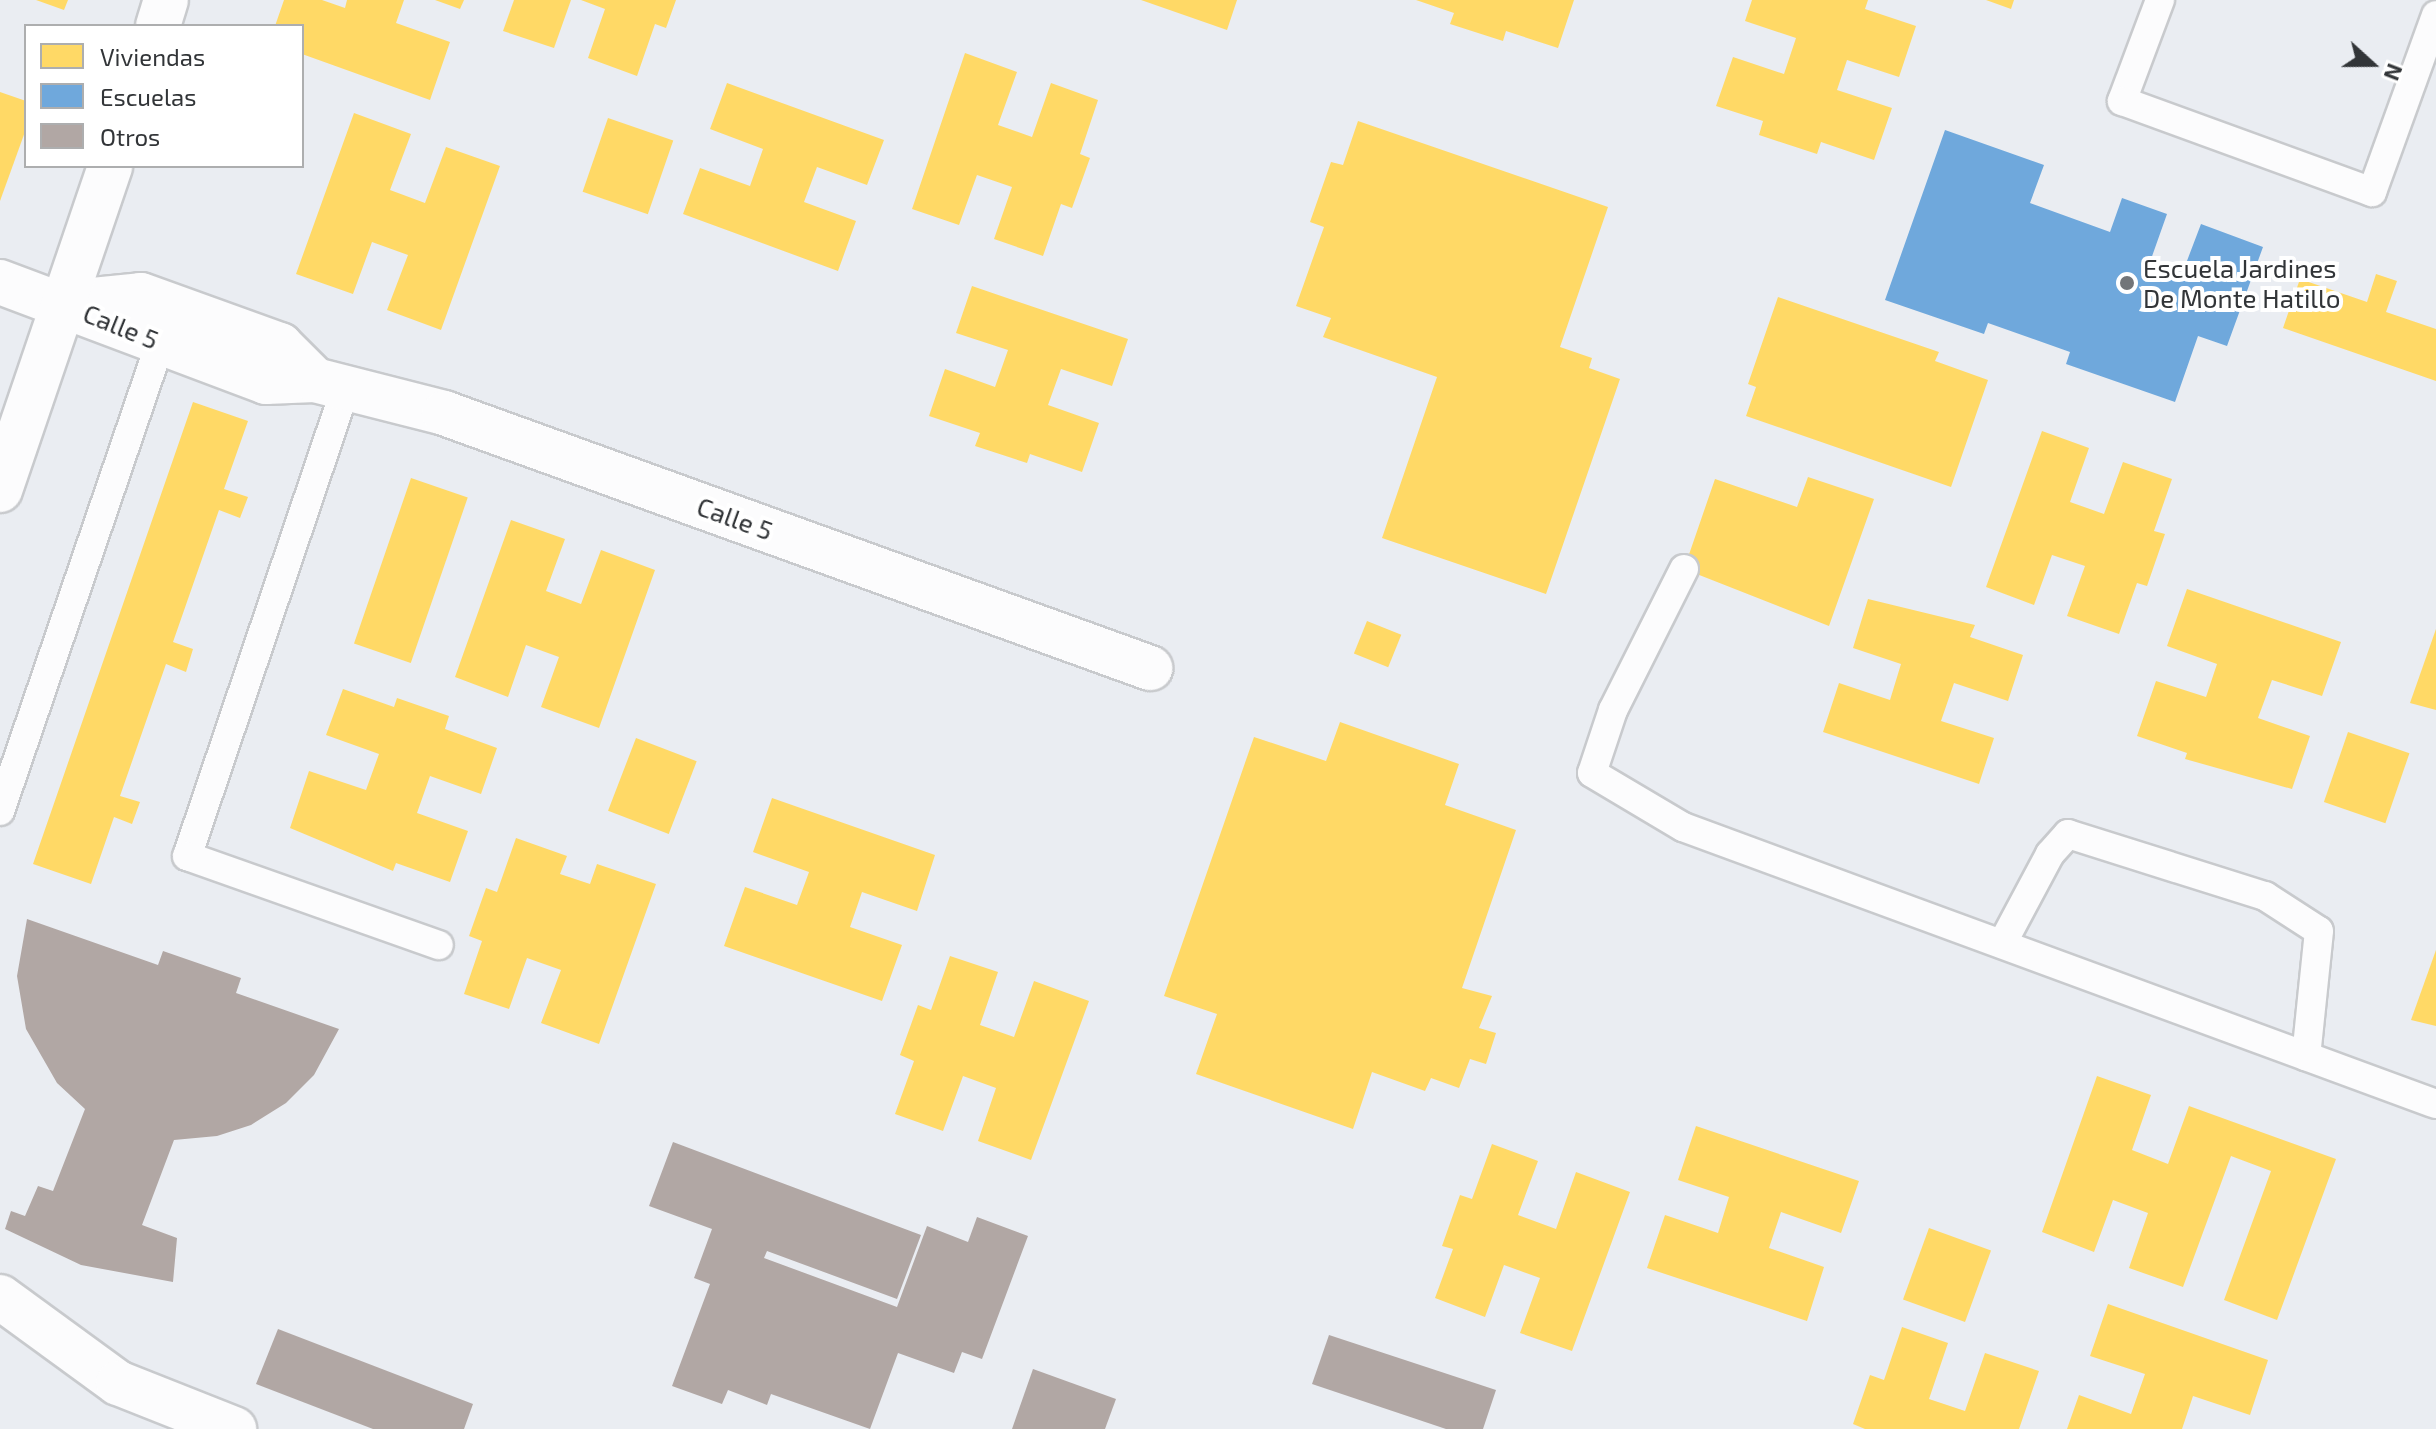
<!DOCTYPE html>
<html>
<head>
<meta charset="utf-8">
<style>
  body { margin:0 }
  #map { position:relative; width:2436px; height:1429px; overflow:hidden; background:#eaedf2; font-family:"Exo 2",sans-serif }
  div>[style] { position:absolute }
  .homes>* { inset:0; background:#ffd966; transform-origin:0 0 }
  .schools>* { inset:0; background:#6fa8dc }
  .building>* { inset:0; background:#b1a7a4 }
  .roads { filter:drop-shadow(2px 0 #c8cacd) drop-shadow(-2px 0 #c8cacd) drop-shadow(0 2px #c8cacd) drop-shadow(0 -2px #c8cacd) }
  .service>* { height:28px; margin:-14px; padding:0 14px; transform-origin:14px; border-radius:14px; background:#fcfcfd }
  .minor>* { height:44px; margin:-22px; padding:0 22px; transform-origin:22px; border-radius:22px; background:#fcfcfd }
  .dots>* { width:22px; height:22px; translate:-50% -50%; box-sizing:border-box; border:4px solid #fff; border-radius:50% }
  span { translate:-50% -50%; white-space:nowrap; text-align:center; line-height:1.15; -webkit-text-stroke:8px #fff; paint-order:stroke }
  .poi-label { font-size:26px; color:#323538 }
  .left { translate:0 -50%; text-align:left }
  .street-label { font-size:26px; color:#323538 }
  .legend { position:absolute; left:24px; top:24px; width:280px; height:144px; box-sizing:border-box; background:#fff; border:2px solid #adaeaf; margin:0; padding:10px 14px; list-style:none; font-size:24px; color:#323538 }
  .legend li { display:flex; align-items:center; gap:16px; height:40px }
  .legend b { width:40px; border:2px solid #adaeaf }
  .north { position:absolute; left:2332px; top:24px; width:80px; height:80px; -webkit-text-stroke:6px #fff; paint-order:stroke; rotate:111deg; font-size:22px; font-weight:700; line-height:32px; text-align:center; color:#323538 }
  .north::after { content:''; display:block; margin:auto; width:28px; height:36px; background:#323538; clip-path:polygon(50% 0,100% 100%,50% 72%,0 100%) }
</style>
</head>
<body>
<div id="map">
  <div class="homes">
    <i style="clip-path:polygon(36px 0,68px 0,64px 10px)"></i>
    <i style="clip-path:polygon(284px 0,322px 0,345px 8px,347px 0,404px 0,396px 23px,450px 42px,430px 100px,302px 54px,302px 26px,275px 26px)"></i>
    <i style="clip-path:polygon(435px 0,464px 0,460px 9px)"></i>
    <i style="clip-path:polygon(514px 0,571px 0,554px 48px,503px 31px)"></i>
    <i style="clip-path:polygon(581px 0,676px 0,666px 28px,655px 24px,637px 76px,588px 58px,605px 9px)"></i>
    <i style="clip-path:polygon(1141px 0,1237px 0,1227px 30px)"></i>
    <i style="clip-path:polygon(1416px 0,1574px 0,1558px 48px,1506px 31px,1503px 41px,1450px 24px,1454px 13px)"></i>
    <i style="clip-path:polygon(1752px 0,1868px 0,1865px 9px,1916px 26px,1899px 77px,1847px 60px,1837px 90px,1892px 108px,1874px 160px,1821px 142px,1817px 154px,1759px 135px,1763px 121px,1716px 106px,1733px 57px,1784px 74px,1796px 38px,1745px 21px)"></i>
    <i style="clip-path:polygon(1986px 0,2014px 0,2011px 9px)"></i>
    <i style="clip-path:polygon(965px 53px,1017px 72px,998px 125px,1032px 137px,1051px 83px,1098px 100px,1080px 154px,1090px 158px,1072px 208px,1061px 204px,1043px 256px,994px 239px,1012px 187px,977px 175px,959px 225px,912px 209px)"></i>
    <i style="clip-path:polygon(727px 83px,884px 140px,867px 185px,817px 167px,804px 202px,856px 221px,838px 271px,683px 214px,700px 168px,750px 186px,763px 149px,710px 129px)"></i>
    <i style="clip-path:polygon(0 92px,26px 101px,26px 129px,0 201px)"></i>
    <i style="clip-path:polygon(354px 113px,411px 134px,390px 190px,425px 203px,446px 147px,500px 166px,441px 330px,387px 310px,408px 255px,372px 242px,353px 294px,296px 274px)"></i>
    <i style="left:608px;top:118px;width:69px;height:78px;rotate:19deg"></i>
    <i style="clip-path:polygon(1358px 121px,1608px 207px,1560px 347px,1592px 358px,1589px 368px,1620px 379px,1546px 594px,1382px 538px,1437px 377px,1323px 337px,1331px 318px,1296px 306px,1324px 227px,1310px 222px,1331px 162px,1343px 165px)"></i>
    <i style="clip-path:polygon(2376px 274px,2397px 281px,2386px 312px,2436px 329px,2436px 381px,2283px 328px,2300px 279px,2367px 302px)"></i>
    <i style="clip-path:polygon(972px 286px,1128px 339px,1112px 386px,1061px 369px,1048px 405px,1099px 423px,1082px 472px,1030px 454px,1027px 463px,975px 446px,980px 433px,929px 416px,945px 369px,995px 387px,1008px 350px,956px 333px)"></i>
    <i style="clip-path:polygon(1778px 297px,1939px 352px,1935px 361px,1988px 380px,1951px 487px,1746px 416px,1756px 387px,1748px 384px)"></i>
    <i style="clip-path:polygon(193px 402px,248px 421px,224px 489px,248px 497px,240px 518px,219px 510px,173px 642px,193px 649px,186px 672px,166px 664px,120px 796px,140px 802px,132px 824px,114px 817px,91px 884px,33px 864px)"></i>
    <i style="clip-path:polygon(2042px 431px,2089px 448px,2070px 502px,2104px 514px,2123px 462px,2172px 479px,2154px 531px,2165px 534px,2147px 586px,2137px 583px,2119px 634px,2067px 616px,2085px 566px,2052px 555px,2034px 605px,1986px 587px)"></i>
    <i style="clip-path:polygon(1808px 477px,1874px 499px,1829px 626px,1684px 569px,1715px 479px,1797px 507px)"></i>
    <i style="left:411px;top:478px;width:60px;height:175px;rotate:19deg"></i>
    <i style="clip-path:polygon(511px 520px,565px 539px,546px 591px,581px 604px,601px 550px,655px 570px,599px 728px,541px 707px,559px 657px,526px 645px,508px 697px,455px 677px)"></i>
    <i style="clip-path:polygon(2187px 589px,2341px 642px,2322px 696px,2272px 680px,2258px 718px,2310px 736px,2292px 789px,2185px 759px,2187px 753px,2137px 736px,2156px 681px,2206px 697px,2217px 664px,2167px 646px)"></i>
    <i style="clip-path:polygon(1868px 599px,1975px 625px,1970px 637px,2023px 655px,2008px 701px,1954px 683px,1941px 721px,1994px 738px,1979px 784px,1823px 732px,1839px 683px,1890px 700px,1901px 664px,1853px 648px)"></i>
    <i style="left:1367px;top:621px;width:37px;height:35px;rotate:22deg"></i>
    <i style="clip-path:polygon(2436px 629px,2436px 710px,2410px 703px)"></i>
    <i style="clip-path:polygon(343px 689px,394px 707px,397px 698px,449px 716px,445px 729px,497px 748px,481px 794px,430px 776px,417px 813px,468px 831px,450px 882px,396px 863px,393px 871px,290px 828px,309px 771px,366px 790px,379px 754px,326px 735px)"></i>
    <i style="clip-path:polygon(1340px 722px,1459px 764px,1445px 805px,1516px 830px,1462px 988px,1492px 996px,1479px 1028px,1496px 1033px,1486px 1064px,1470px 1059px,1459px 1088px,1431px 1078px,1425px 1091px,1372px 1072px,1353px 1129px,1196px 1074px,1217px 1014px,1164px 996px,1254px 737px,1326px 761px)"></i>
    <i style="left:2348px;top:732px;width:65px;height:74px;rotate:19deg"></i>
    <i style="left:636px;top:738px;width:65px;height:78px;rotate:21deg"></i>
    <i style="clip-path:polygon(772px 798px,935px 855px,917px 911px,862px 892px,850px 927px,902px 945px,882px 1001px,724px 946px,745px 887px,797px 905px,809px 872px,753px 852px)"></i>
    <i style="clip-path:polygon(516px 838px,567px 856px,560px 874px,590px 884px,597px 864px,656px 884px,599px 1044px,541px 1023px,561px 970px,527px 958px,509px 1009px,464px 994px,482px 941px,469px 936px,486px 888px,497px 892px)"></i>
    <i style="clip-path:polygon(2436px 950px,2436px 1026px,2411px 1020px)"></i>
    <i style="clip-path:polygon(950px 956px,998px 972px,980px 1025px,1014px 1037px,1034px 981px,1089px 1001px,1031px 1160px,978px 1141px,996px 1088px,963px 1076px,943px 1131px,895px 1114px,914px 1061px,900px 1055px,918px 1005px,931px 1010px)"></i>
    <i style="clip-path:polygon(2097px 1076px,2151px 1095px,2132px 1150px,2168px 1164px,2189px 1106px,2336px 1159px,2277px 1320px,2224px 1300px,2271px 1171px,2231px 1156px,2183px 1287px,2129px 1268px,2148px 1213px,2113px 1200px,2094px 1252px,2042px 1232px)"></i>
    <i style="clip-path:polygon(1696px 1126px,1859px 1181px,1841px 1233px,1781px 1212px,1769px 1248px,1824px 1267px,1807px 1321px,1647px 1268px,1665px 1215px,1718px 1233px,1729px 1197px,1678px 1180px)"></i>
    <i style="clip-path:polygon(1492px 1144px,1538px 1161px,1518px 1215px,1556px 1229px,1576px 1172px,1630px 1192px,1572px 1351px,1520px 1333px,1540px 1278px,1504px 1265px,1485px 1317px,1435px 1298px,1453px 1249px,1442px 1246px,1460px 1195px,1472px 1199px)"></i>
    <i style="left:1929px;top:1228px;width:66px;height:76px;rotate:20deg"></i>
    <i style="clip-path:polygon(2108px 1304px,2268px 1360px,2250px 1415px,2193px 1396px,2182px 1429px,2067px 1429px,2079px 1395px,2131px 1414px,2145px 1374px,2090px 1356px)"></i>
    <i style="clip-path:polygon(1902px 1327px,1948px 1343px,1929px 1399px,1965px 1411px,1985px 1353px,2039px 1371px,2019px 1429px,1865px 1429px,1853px 1424px,1870px 1375px,1884px 1380px)"></i>
  </div>
  <div class="schools">
    <i style="clip-path:polygon(1945px 130px,2044px 165px,2030px 203px,2110px 232px,2122px 198px,2167px 214px,2150px 262px,2182px 274px,2201px 224px,2263px 247px,2227px 346px,2198px 336px,2175px 402px,2066px 364px,2070px 352px,1988px 323px,1984px 334px,1885px 300px)"></i>
  </div>
  <div class="building">
    <i style="clip-path:polygon(27px 919px,158px 965px,163px 951px,241px 978px,236px 993px,339px 1029px,314px 1075px,286px 1103px,251px 1125px,217px 1136px,174px 1140px,142px 1225px,177px 1238px,173px 1282px,81px 1265px,5px 1229px,11px 1211px,25px 1216px,38px 1186px,53px 1191px,85px 1109px,57px 1083px,26px 1029px,17px 976px)"></i>
    <i style="clip-path:polygon(673px 1142px,921px 1235px,897px 1299px,767px 1251px,764px 1258px,897px 1307px,927px 1226px,968px 1242px,977px 1217px,1028px 1236px,982px 1359px,962px 1352px,954px 1373px,898px 1353px,870px 1429px,771px 1394px,767px 1405px,728px 1390px,722px 1404px,672px 1386px,710px 1284px,694px 1278px,712px 1229px,649px 1206px)"></i>
    <i style="clip-path:polygon(278px 1329px,473px 1404px,464px 1429px,373px 1429px,256px 1384px)"></i>
    <i style="clip-path:polygon(1329px 1335px,1496px 1390px,1483px 1429px,1446px 1429px,1312px 1384px)"></i>
    <i style="clip-path:polygon(1033px 1369px,1116px 1399px,1105px 1429px,1012px 1429px)"></i>
  </div>
  <div class="roads">
    <div class="service">
      <i style="left:2160px;top:0;width:108px;rotate:110.6deg"></i>
      <i style="left:2122px;top:101px;width:266px;rotate:20deg"></i>
      <i style="left:2372px;top:192px;width:188px;rotate:-70.1deg"></i>
      <i style="left:345px;top:390px;width:492px;rotate:108.7deg"></i>
      <i style="left:187px;top:856px;width:267px;rotate:19.5deg"></i>
      <i style="left:1684px;top:569px;width:158px;rotate:116.7deg"></i>
      <i style="left:1613px;top:710px;width:66px;rotate:108.4deg"></i>
      <i style="left:1592px;top:773px;width:106px;rotate:30.7deg"></i>
      <i style="left:1683px;top:827px;width:802px;rotate:20.2deg"></i>
      <i style="left:0;top:811px;width:496px;rotate:-71.1deg"></i>
      <i style="left:2002px;top:944px;width:102px;rotate:-61.9deg"></i>
      <i style="left:2050px;top:854px;width:27px;rotate:-48deg"></i>
      <i style="left:2068px;top:834px;width:207px;rotate:17.5deg"></i>
      <i style="left:2265px;top:896px;width:64px;rotate:32.9deg"></i>
      <i style="left:2319px;top:931px;width:126px;rotate:95.9deg"></i>
    </div>
    <div class="minor">
      <i style="left:158px;top:26px;width:27px;rotate:-73deg"></i>
      <i style="left:0;top:282px;width:284px;rotate:20.6deg"></i>
      <i style="left:266px;top:382px;width:49px;rotate:-2.3deg"></i>
      <i style="left:315px;top:380px;width:133px;rotate:14.3deg"></i>
      <i style="left:444px;top:413px;width:751px;rotate:19.86deg"></i>
      <i style="left:73px;top:302px;width:68px;rotate:-5.9deg"></i>
      <i style="left:141px;top:295px;width:148px;rotate:19.8deg"></i>
      <i style="left:280px;top:345px;width:49px;rotate:45deg"></i>
      <i style="left:0;top:490px;width:342px;rotate:-71.2deg"></i>
      <i style="left:0;top:1297px;width:146px;rotate:36.1deg"></i>
      <i style="left:118px;top:1383px;width:125px;rotate:21.6deg"></i>
    </div>
  </div>
  <div class="dots">
    <i style="left:2127px;top:283px;background:#727579"></i>
  </div>
  <div class="poi-label">
    <span class="left" style="left:2143px;top:283px">Escuela Jardines<br>De Monte Hatillo</span>
  </div>
  <div class="street-label">
    <span style="left:121px;top:326px;rotate:22deg">Calle 5</span>
    <span style="left:735px;top:518px;rotate:20deg">Calle 5</span>
  </div>
  <ul class="legend">
  <li><b style="height:22px;background:#ffd966"></b>Viviendas</li>
  <li><b style="height:22px;background:#6fa8dc"></b>Escuelas</li>
  <li><b style="height:22px;background:#b1a7a4"></b>Otros</li>
  </ul>
  <div class="north">N</div>
</div>
</body>
</html>
